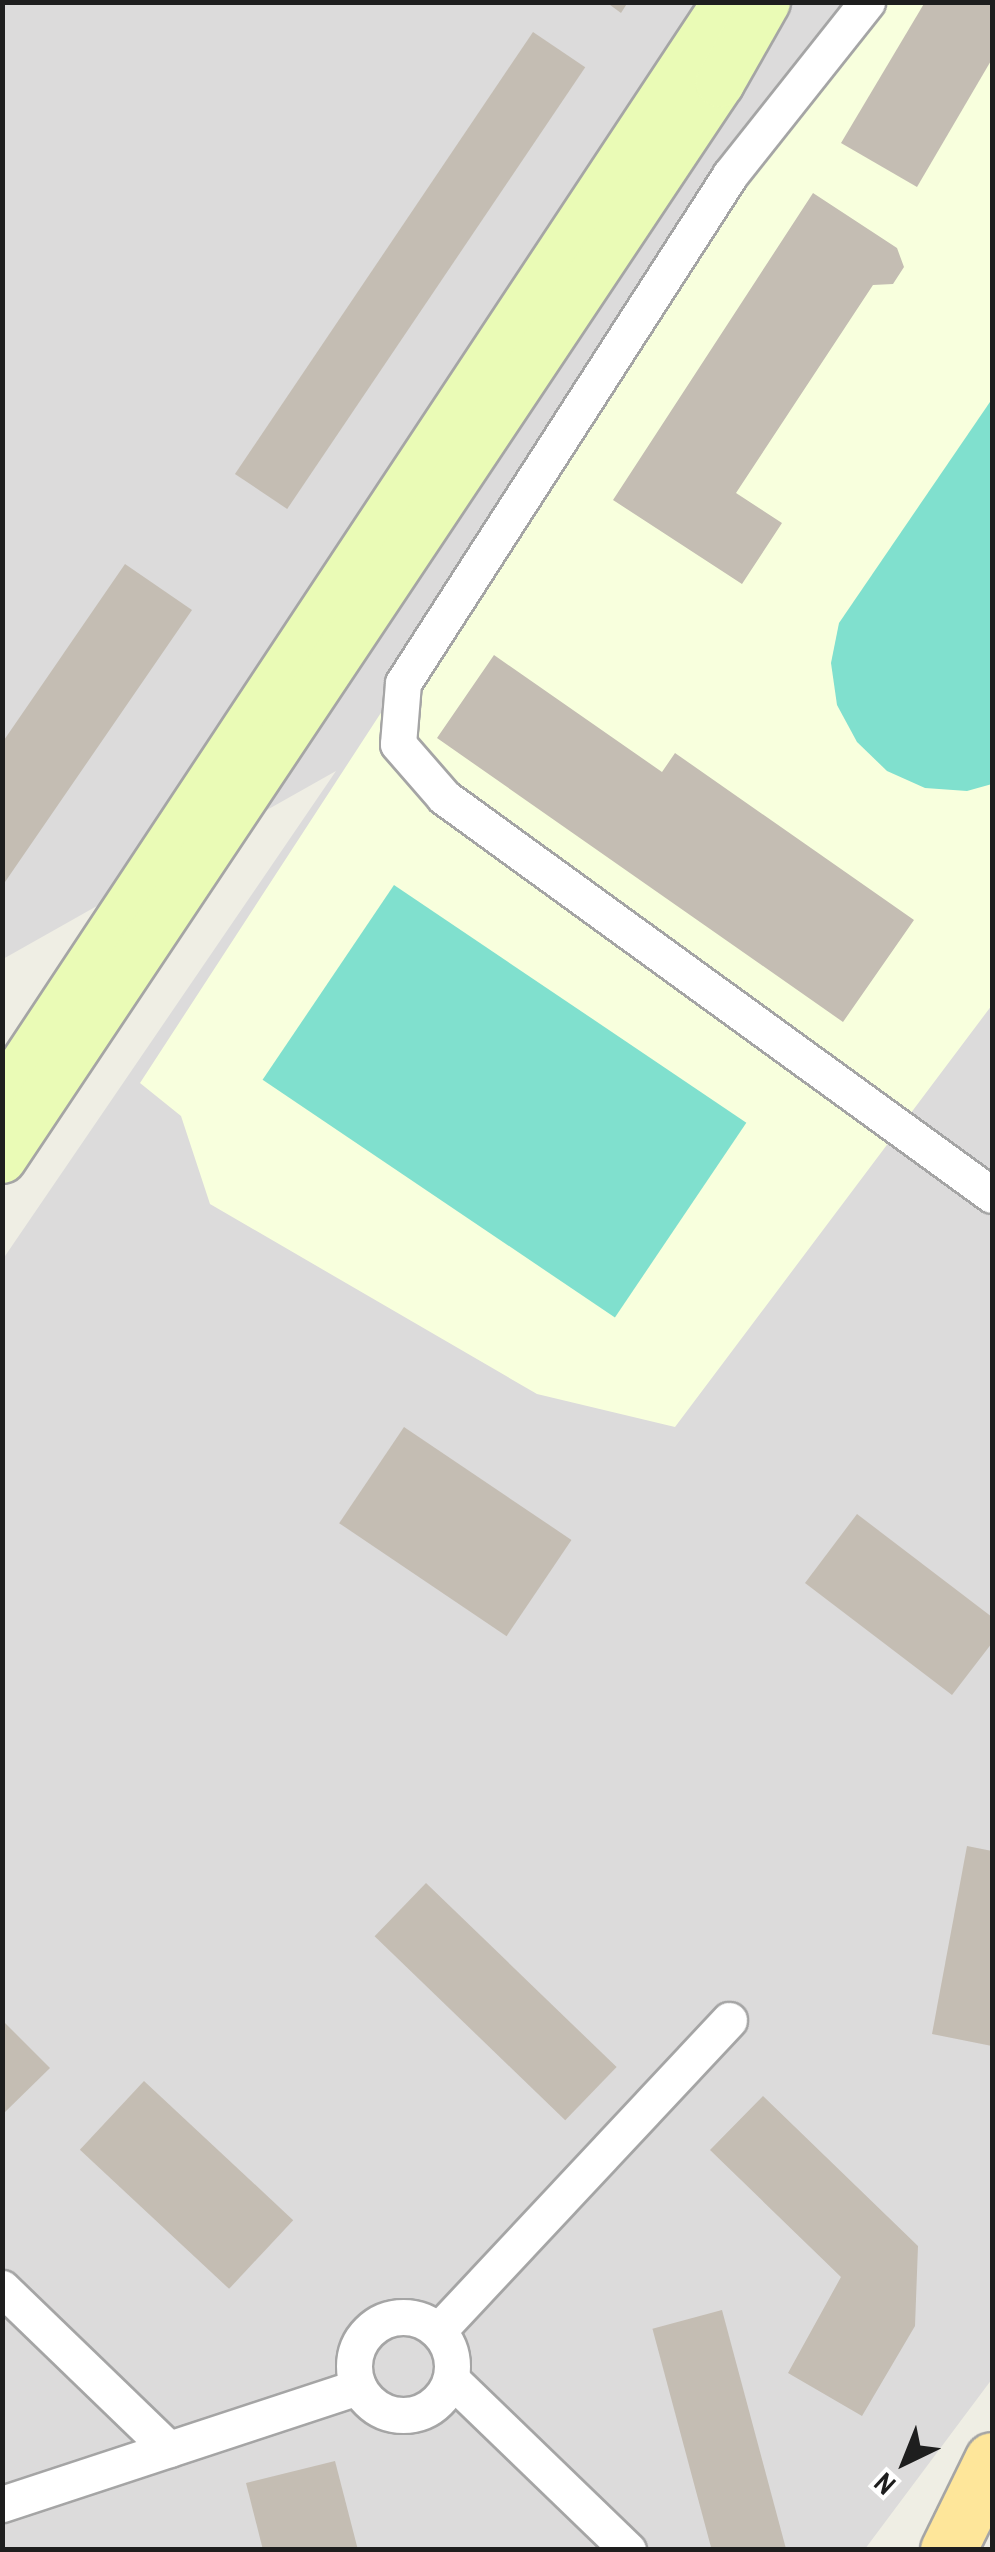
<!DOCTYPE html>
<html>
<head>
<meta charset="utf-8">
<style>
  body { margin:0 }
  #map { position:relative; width:995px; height:2552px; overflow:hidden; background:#efeee4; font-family:"Archivo Narrow",sans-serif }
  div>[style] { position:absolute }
  .residential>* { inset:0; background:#dcdbdb }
  .education>* { inset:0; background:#f8ffdd }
  .pitch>* { inset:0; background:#80e0ce; transform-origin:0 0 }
  .building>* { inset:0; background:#c4bdb3; transform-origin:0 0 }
  .roads { filter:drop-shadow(2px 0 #a5a5a5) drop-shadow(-2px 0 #a5a5a5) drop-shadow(0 2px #a5a5a5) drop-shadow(0 -2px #a5a5a5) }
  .street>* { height:35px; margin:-17.5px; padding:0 17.5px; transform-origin:17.5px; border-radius:17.5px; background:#fff }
  .street>.ring { margin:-17.5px; padding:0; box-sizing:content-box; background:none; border:35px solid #fff; border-radius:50% }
  .secondary>* { height:48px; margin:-24px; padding:0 24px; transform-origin:24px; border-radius:24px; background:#eafbb6 }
  .primary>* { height:55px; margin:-27.5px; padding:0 27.5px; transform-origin:27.5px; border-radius:27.5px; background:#fee69a }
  span { translate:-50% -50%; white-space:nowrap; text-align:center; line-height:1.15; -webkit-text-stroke:8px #fff; paint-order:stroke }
  .frame { position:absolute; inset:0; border:5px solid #1e1e1e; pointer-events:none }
  .north { position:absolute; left:855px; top:2412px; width:100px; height:100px; -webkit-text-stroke:8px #fff; paint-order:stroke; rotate:223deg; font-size:28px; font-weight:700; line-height:40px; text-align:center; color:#1e1e1e }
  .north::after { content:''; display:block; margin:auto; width:35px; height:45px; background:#1e1e1e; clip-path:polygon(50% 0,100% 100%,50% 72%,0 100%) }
</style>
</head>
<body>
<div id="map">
  <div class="residential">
    <i style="clip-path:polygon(3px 3px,992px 3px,992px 2379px,865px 2549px,3px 2549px,3px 1259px,336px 771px,3px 959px)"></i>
  </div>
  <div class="education">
    <i style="clip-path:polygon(874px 3px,954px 3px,992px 28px,992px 1005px,675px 1427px,537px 1394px,210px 1204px,181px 1116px,140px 1083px,427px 642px)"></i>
  </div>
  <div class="pitch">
    <i style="clip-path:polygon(992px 399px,992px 784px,967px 791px,925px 788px,887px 771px,857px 742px,837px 705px,831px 663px,839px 623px)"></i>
    <i style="left:394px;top:885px;width:425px;height:235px;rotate:34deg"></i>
  </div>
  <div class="building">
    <i style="clip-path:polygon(606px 2px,628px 2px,621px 13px)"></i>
    <i style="clip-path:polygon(925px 2px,992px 2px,992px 59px,917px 187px,841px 143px)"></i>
    <i style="left:533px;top:32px;width:63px;height:533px;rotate:34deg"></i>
    <i style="clip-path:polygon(813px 193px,897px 248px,904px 267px,893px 284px,873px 285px,736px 493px,782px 523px,742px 584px,613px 500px)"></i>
    <i style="clip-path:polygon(125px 564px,192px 610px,5px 882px,2px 743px)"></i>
    <i style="clip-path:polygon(494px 655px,662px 772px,675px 753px,914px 920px,843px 1022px,437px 738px)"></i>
    <i style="left:404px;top:1427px;width:202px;height:116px;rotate:34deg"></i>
    <i style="clip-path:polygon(857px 1514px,992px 1617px,992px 1643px,952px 1695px,805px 1583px)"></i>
    <i style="clip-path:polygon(967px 1846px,992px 1851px,992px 2046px,932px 2034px)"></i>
    <i style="left:426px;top:1883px;width:265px;height:74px;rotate:44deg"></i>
    <i style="clip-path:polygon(2px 2020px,50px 2068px,2px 2115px)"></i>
    <i style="left:144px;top:2081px;width:204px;height:94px;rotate:43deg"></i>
    <i style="clip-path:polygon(763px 2096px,918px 2246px,915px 2326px,862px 2416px,788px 2373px,841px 2277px,710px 2150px)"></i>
    <i style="left:722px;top:2310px;width:249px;height:72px;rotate:75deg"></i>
    <i style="clip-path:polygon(335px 2461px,358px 2550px,263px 2550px,246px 2483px)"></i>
  </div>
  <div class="roads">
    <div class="street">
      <i style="left:867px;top:2px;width:221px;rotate:128.4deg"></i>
      <i style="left:730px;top:175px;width:604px;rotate:122.77deg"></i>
      <i style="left:403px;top:683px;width:61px;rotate:94.7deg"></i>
      <i style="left:398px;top:744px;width:70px;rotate:49deg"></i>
      <i style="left:444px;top:797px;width:677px;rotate:35.99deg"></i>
      <i style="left:2px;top:2288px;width:232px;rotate:44deg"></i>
      <i class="ring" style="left:354px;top:2317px;width:63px;height:63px"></i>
      <i style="left:438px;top:2331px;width:426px;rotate:-46.9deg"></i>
      <i style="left:451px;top:2379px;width:246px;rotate:44deg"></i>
      <i style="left:2px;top:2504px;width:375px;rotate:-18.2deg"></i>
    </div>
    <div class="secondary">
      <i style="left:2px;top:1098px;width:1314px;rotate:-56.52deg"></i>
      <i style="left:2px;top:1159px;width:1294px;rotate:-56.29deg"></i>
      <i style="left:720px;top:83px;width:93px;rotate:-60.4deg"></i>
    </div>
    <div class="primary">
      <i style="left:948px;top:2550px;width:100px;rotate:-63.9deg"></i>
    </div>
  </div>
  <div class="frame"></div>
  <div class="north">N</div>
</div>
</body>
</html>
